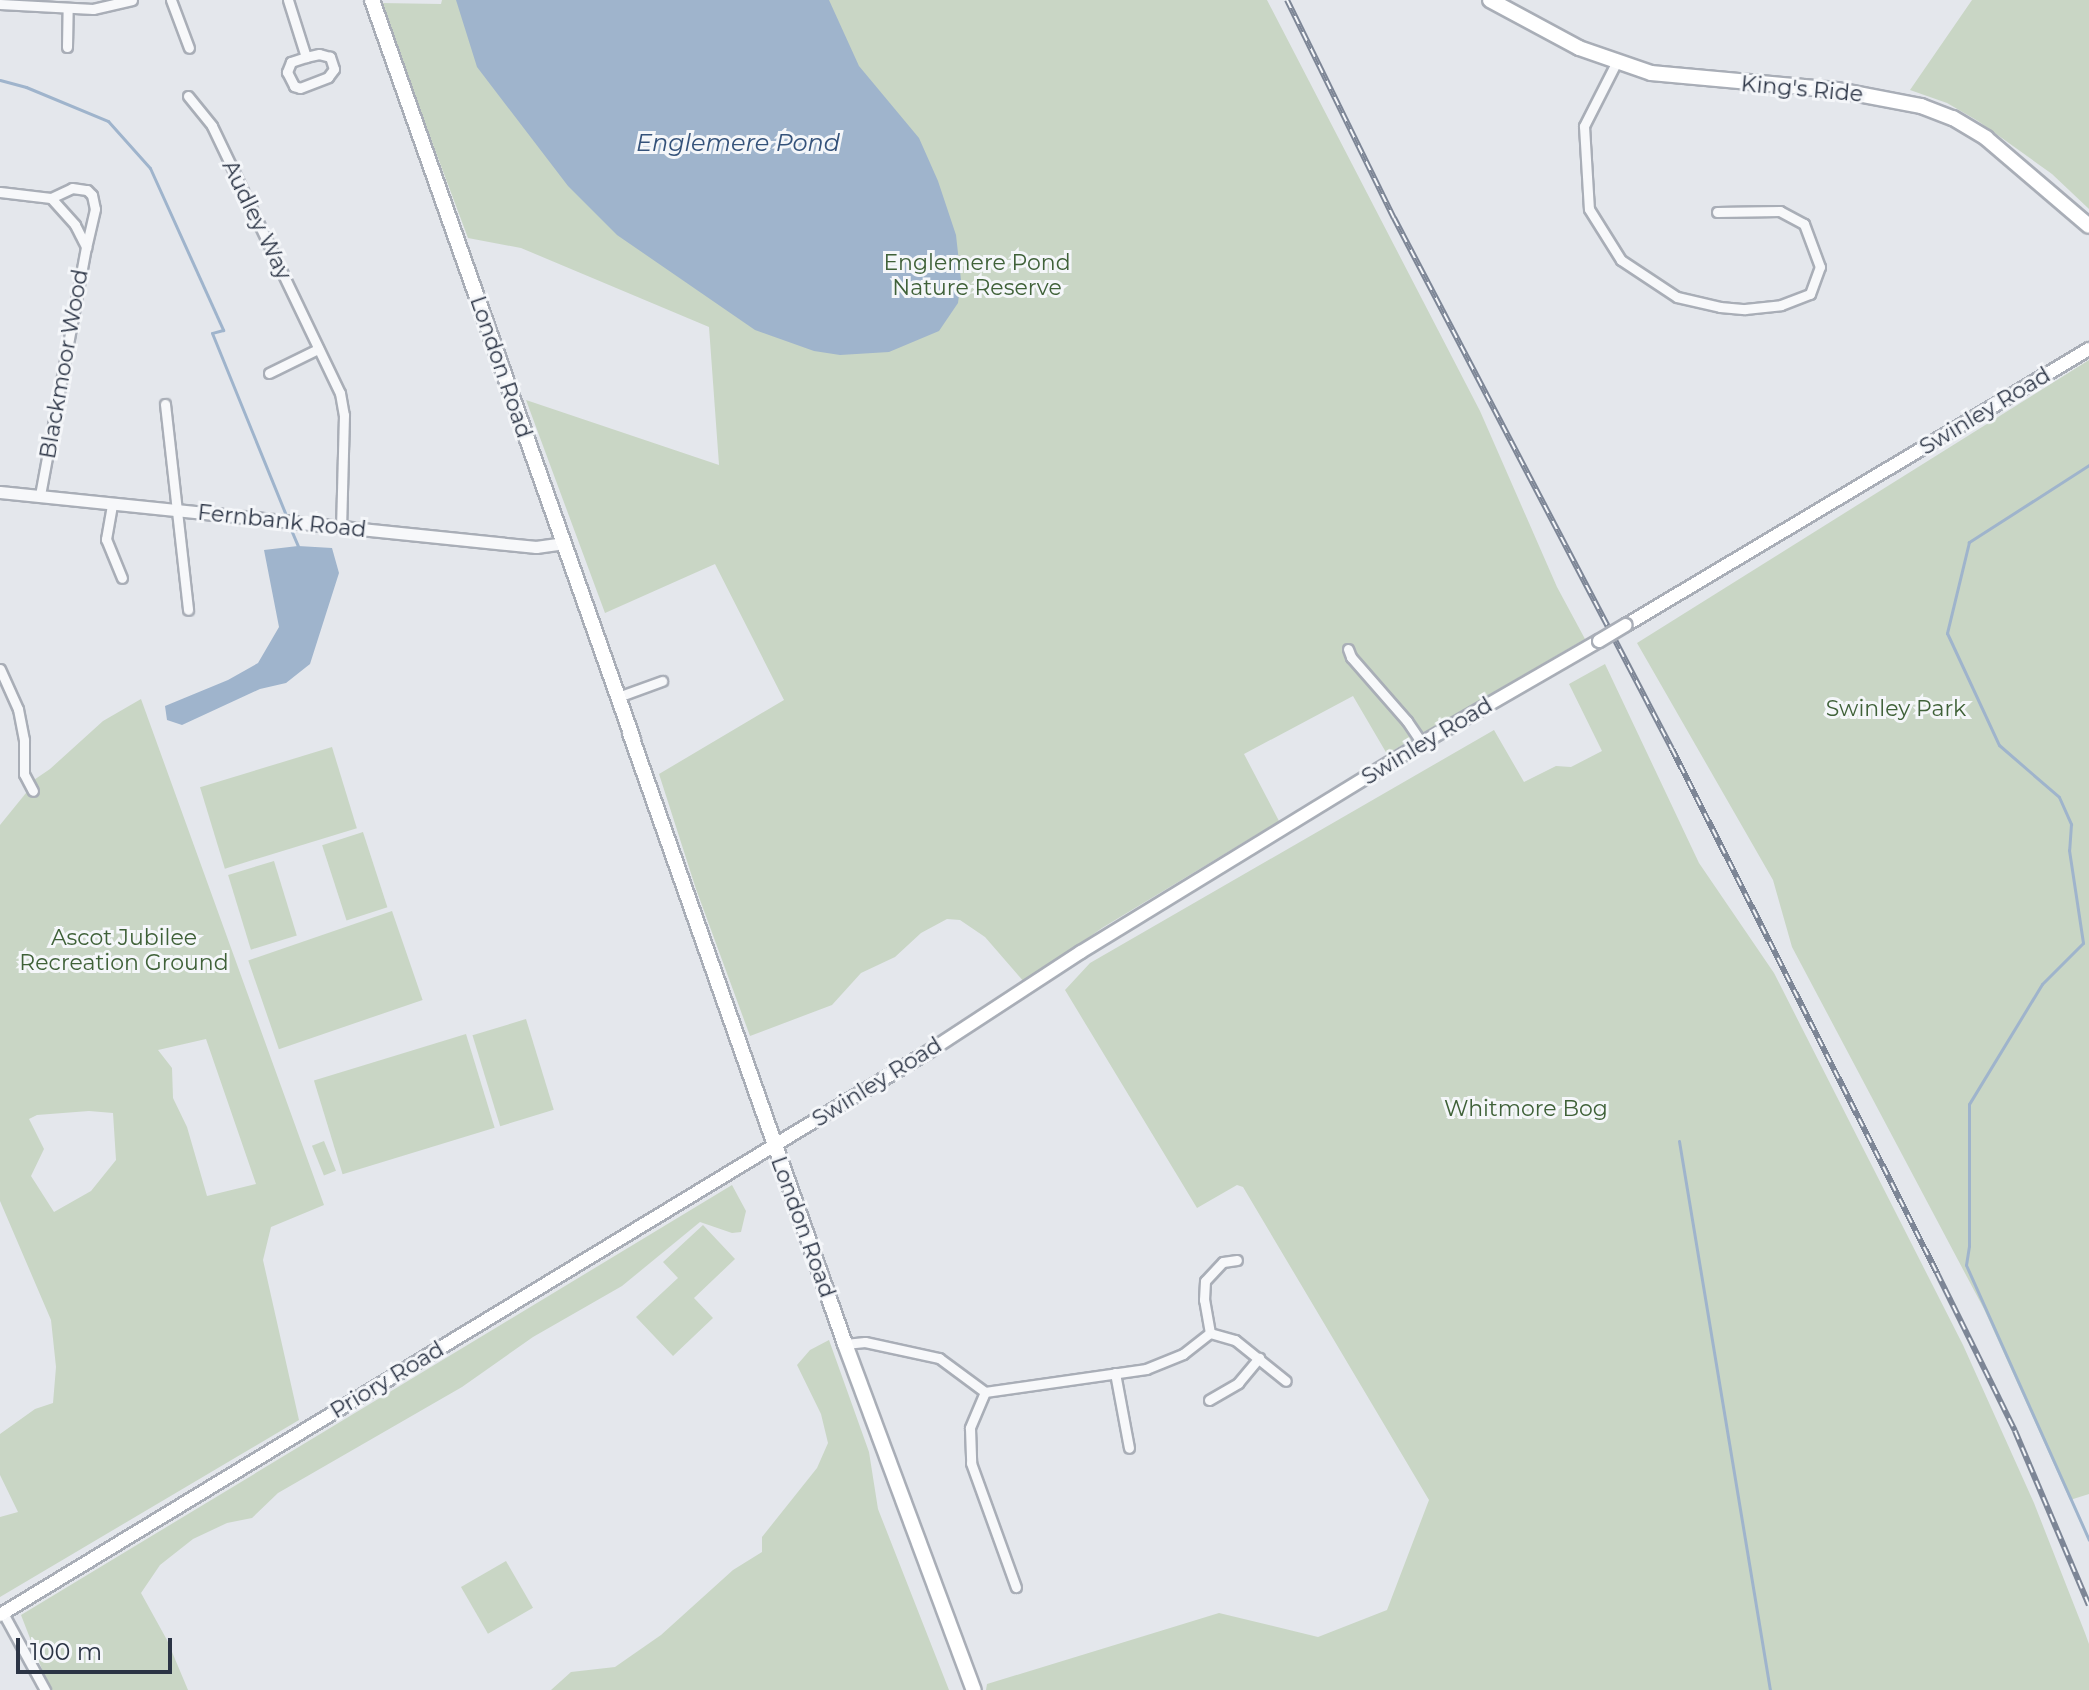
<!DOCTYPE html>
<html>
<head>
<meta charset="utf-8">
<style>
  body { margin:0 }
  #map { position:relative; width:2089px; height:1690px; overflow:hidden; background:#e4e7ec; font-family:Montserrat,sans-serif }
  div>[style] { position:absolute }
  .green>* { inset:0; background:#c9d6c5; transform-origin:0 0 }
  .water>* { inset:0; background:#9fb4cc }
  .stream>* { height:3px; margin:-1.5px; padding:0 1.5px; transform-origin:1.5px; border-radius:1.5px; background:#9fb4cc }
  .roads { filter:drop-shadow(2px 0 #a9aeb7) drop-shadow(-2px 0 #a9aeb7) drop-shadow(0 2px #a9aeb7) drop-shadow(0 -2px #a9aeb7) }
  .minor>* { height:9px; margin:-4.5px; padding:0 4.5px; transform-origin:4.5px; border-radius:4.5px; background:#f7f8fa }
  .tertiary>* { height:11px; margin:-5.5px; padding:0 5.5px; transform-origin:5.5px; border-radius:5.5px; background:#f7f8fa }
  .secondary>* { height:12px; margin:-6px; padding:0 6px; transform-origin:6px; border-radius:6px; background:#fff }
  .primary>* { height:14px; margin:-7px; padding:0 7px; transform-origin:7px; border-radius:7px; background:#fff }
  .rail>* { height:6px; margin-top:-3px; transform-origin:0; background:repeating-linear-gradient(90deg,#f4f6f9 0 9px,#7d8696 0 18px); box-sizing:border-box; border-block:2px solid #7d8696 }
  .bridges { filter:drop-shadow(2px 0 #a9aeb7) drop-shadow(-2px 0 #a9aeb7) drop-shadow(0 2px #a9aeb7) drop-shadow(0 -2px #a9aeb7) }
  .secondary-bridge>* { height:12px; margin:-6px; padding:0 6px; transform-origin:6px; border-radius:6px; background:#fff }
  span { translate:-50% -50%; white-space:nowrap; text-align:center; line-height:1.15; -webkit-text-stroke:6px #f4f6f9; paint-order:stroke }
  .street-label { font-size:22px; color:#2b3445 }
  .park-label { font-size:22px; color:#3f6138 }
  .water-label { font-size:24px; color:#34527a; font-style:italic }
  .scale { position:absolute; left:16px; top:1638px; width:156px; height:36px; box-sizing:border-box; border:4px solid #2b3445; border-top:0; padding-left:10px; font-size:24px; line-height:28px; white-space:nowrap; color:#2b3445; -webkit-text-stroke:6px #f4f6f9; paint-order:stroke }
</style>
</head>
<body>
<div id="map">
  <div class="green">
    <i style="clip-path:polygon(442px 0,1267px 0,1480px 411px,1557px 587px,1585px 639px,1387px 754px,1353px 696px,1244px 754px,1279px 821px,1102px 928px,1025px 983px,985px 937px,960px 920px,947px 919px,921px 933px,895px 957px,861px 973px,832px 1005px,750px 1036px,696px 889px,659px 774px,784px 700px,715px 564px,605px 613px,526px 400px,719px 465px,709px 327px,521px 248px,468px 238px,380px 3px,441px 4px)"></i>
    <i style="clip-path:polygon(1972px 0,2089px 0,2089px 209px,2052px 174px,1978px 121px,1947px 103px,1910px 90px)"></i>
    <i style="clip-path:polygon(2089px 360px,2089px 1494px,2070px 1500px,1984px 1309px,1792px 947px,1773px 880px,1637px 643px)"></i>
    <i style="clip-path:polygon(1605px 664px,1699px 863px,1774px 973px,1963px 1345px,2034px 1503px,2085px 1633px,2089px 1644px,2089px 1690px,986px 1690px,987px 1684px,1219px 1613px,1318px 1637px,1387px 1610px,1429px 1500px,1243px 1187px,1237px 1185px,1197px 1208px,1065px 990px,1090px 963px,1494px 730px,1524px 782px,1556px 766px,1571px 767px,1602px 751px,1569px 684px)"></i>
    <i style="clip-path:polygon(evenodd,141px 699px,324px 1205px,271px 1227px,263px 1260px,299px 1420px,0 1597px,0 1517px,18px 1512px,0 1475px,0 1434px,35px 1409px,53px 1403px,56px 1367px,51px 1320px,0 1201px,0 825px,26px 793px,28px 784px,50px 769px,103px 721px,141px 699px,206px 1039px,256px 1184px,207px 1196px,187px 1127px,173px 1098px,172px 1068px,158px 1050px,206px 1039px,141px 699px,89px 1111px,113px 1113px,116px 1160px,91px 1191px,54px 1212px,31px 1176px,44px 1149px,29px 1119px,37px 1115px,89px 1111px)"></i>
    <i style="left:332px;top:747px;width:85px;height:138px;rotate:73deg"></i>
    <i style="left:363px;top:832px;width:79px;height:43px;rotate:72deg"></i>
    <i style="left:274px;top:861px;width:78px;height:48px;rotate:73deg"></i>
    <i style="left:392px;top:911px;width:94px;height:152px;rotate:71deg"></i>
    <i style="left:526px;top:1019px;width:95px;height:56px;rotate:73deg"></i>
    <i style="left:466px;top:1034px;width:98px;height:159px;rotate:73deg"></i>
    <i style="left:324px;top:1141px;width:32px;height:13px;rotate:68deg"></i>
    <i style="clip-path:polygon(732px 1185px,746px 1211px,741px 1232px,732px 1233px,700px 1222px,622px 1286px,533px 1337px,462px 1387px,278px 1493px,252px 1518px,227px 1523px,193px 1539px,160px 1565px,141px 1593px,167px 1640px,188px 1690px,50px 1690px,21px 1615px)"></i>
    <i style="clip-path:polygon(703px 1225px,735px 1259px,694px 1298px,713px 1318px,673px 1356px,636px 1317px,678px 1278px,663px 1262px)"></i>
    <i style="clip-path:polygon(829px 1340px,869px 1452px,878px 1509px,949px 1690px,551px 1690px,571px 1672px,615px 1667px,661px 1635px,733px 1570px,762px 1552px,762px 1537px,817px 1468px,828px 1443px,821px 1414px,797px 1365px,810px 1350px)"></i>
    <i style="left:506px;top:1561px;width:54px;height:52px;rotate:60deg"></i>
  </div>
  <div class="water">
    <i style="clip-path:polygon(456px 0,829px 0,859px 66px,919px 138px,938px 181px,956px 235px,961px 280px,958px 303px,939px 331px,889px 352px,840px 355px,814px 351px,755px 330px,617px 235px,568px 186px,477px 67px)"></i>
    <i style="clip-path:polygon(298px 546px,332px 548px,339px 573px,310px 664px,286px 683px,260px 689px,182px 725px,167px 720px,165px 706px,228px 680px,258px 663px,279px 627px,264px 550px)"></i>
  </div>
  <div class="stream">
    <i style="left:0;top:80px;width:27px;rotate:15deg"></i>
    <i style="left:26px;top:87px;width:89px;rotate:22.5deg"></i>
    <i style="left:108px;top:121px;width:63px;rotate:48.2deg"></i>
    <i style="left:150px;top:168px;width:178px;rotate:65.7deg"></i>
    <i style="left:223px;top:330px;width:11px;rotate:165deg"></i>
    <i style="left:212px;top:333px;width:200px;rotate:67.9deg"></i>
    <i style="left:2089px;top:465px;width:143px;rotate:147.3deg"></i>
    <i style="left:1969px;top:542px;width:94px;rotate:103.6deg"></i>
    <i style="left:1947px;top:633px;width:123px;rotate:65.1deg"></i>
    <i style="left:1999px;top:745px;width:79px;rotate:40.9deg"></i>
    <i style="left:2059px;top:797px;width:30px;rotate:66deg"></i>
    <i style="left:2071px;top:824px;width:26px;rotate:94deg"></i>
    <i style="left:2069px;top:850px;width:94px;rotate:81.4deg"></i>
    <i style="left:2083px;top:943px;width:58px;rotate:135deg"></i>
    <i style="left:2042px;top:984px;width:140px;rotate:121.3deg"></i>
    <i style="left:1969px;top:1104px;width:142px;rotate:90deg"></i>
    <i style="left:1969px;top:1246px;width:19px;rotate:99deg"></i>
    <i style="left:1966px;top:1265px;width:301px;rotate:65.9deg"></i>
    <i style="left:289px;top:525px;width:23px;rotate:67deg"></i>
    <i style="left:1679px;top:1141px;width:556px;rotate:80.59deg"></i>
  </div>
  <div class="roads">
    <div class="minor">
      <i style="left:171px;top:0;width:51px;rotate:69.4deg"></i>
      <i style="left:288px;top:0;width:60px;rotate:72.5deg"></i>
      <i style="left:306px;top:57px;width:16px;rotate:162deg"></i>
      <i style="left:291px;top:62px;width:11px;rotate:112deg"></i>
      <i style="left:287px;top:72px;width:16px;rotate:63deg"></i>
      <i style="left:294px;top:86px;width:6px;rotate:18deg"></i>
      <i style="left:300px;top:88px;width:30px;rotate:-21deg"></i>
      <i style="left:328px;top:77px;width:10px;rotate:-53deg"></i>
      <i style="left:334px;top:69px;width:13px;rotate:-108deg"></i>
      <i style="left:330px;top:57px;width:11px;rotate:-165deg"></i>
      <i style="left:319px;top:54px;width:13px;rotate:167deg"></i>
      <i style="left:0;top:4px;width:93px;rotate:3.1deg"></i>
      <i style="left:93px;top:9px;width:40px;rotate:-13deg"></i>
      <i style="left:67px;top:47px;width:39px;rotate:-89deg"></i>
      <i style="left:1616px;top:63px;width:71px;rotate:116.9deg"></i>
      <i style="left:1584px;top:126px;width:83px;rotate:86.6deg"></i>
      <i style="left:1589px;top:209px;width:60px;rotate:57.9deg"></i>
      <i style="left:1621px;top:260px;width:67px;rotate:33.5deg"></i>
      <i style="left:1677px;top:297px;width:44px;rotate:13.1deg"></i>
      <i style="left:1720px;top:307px;width:25px;rotate:5deg"></i>
      <i style="left:1745px;top:309px;width:36px;rotate:-6deg"></i>
      <i style="left:1781px;top:305px;width:31px;rotate:-21deg"></i>
      <i style="left:1810px;top:294px;width:29px;rotate:-70deg"></i>
      <i style="left:1820px;top:267px;width:46px;rotate:-110.4deg"></i>
      <i style="left:1804px;top:224px;width:27px;rotate:-152deg"></i>
      <i style="left:1780px;top:211px;width:63px;rotate:179.1deg"></i>
      <i style="left:188px;top:96px;width:38px;rotate:51deg"></i>
      <i style="left:212px;top:126px;width:296px;rotate:64.4deg"></i>
      <i style="left:340px;top:393px;width:22px;rotate:80deg"></i>
      <i style="left:344px;top:415px;width:112px;rotate:91.5deg"></i>
      <i style="left:0;top:192px;width:51px;rotate:6.7deg"></i>
      <i style="left:51px;top:198px;width:36px;rotate:48deg"></i>
      <i style="left:75px;top:225px;width:25px;rotate:63deg"></i>
      <i style="left:86px;top:247px;width:253px;rotate:100.5deg"></i>
      <i style="left:51px;top:198px;width:23px;rotate:-25deg"></i>
      <i style="left:72px;top:188px;width:15px;rotate:8deg"></i>
      <i style="left:87px;top:190px;width:7px;rotate:45deg"></i>
      <i style="left:92px;top:195px;width:14px;rotate:78deg"></i>
      <i style="left:95px;top:209px;width:39px;rotate:103deg"></i>
      <i style="left:269px;top:373px;width:55px;rotate:-26.1deg"></i>
      <i style="left:165px;top:404px;width:207px;rotate:83.6deg"></i>
      <i style="left:112px;top:505px;width:35px;rotate:100deg"></i>
      <i style="left:106px;top:539px;width:42px;rotate:67.7deg"></i>
      <i style="left:1348px;top:649px;width:9px;rotate:69deg"></i>
      <i style="left:1351px;top:657px;width:85px;rotate:48.8deg"></i>
      <i style="left:1407px;top:721px;width:27px;rotate:56deg"></i>
      <i style="left:0;top:669px;width:44px;rotate:65.8deg"></i>
      <i style="left:18px;top:709px;width:32px;rotate:79deg"></i>
      <i style="left:24px;top:740px;width:34px;rotate:90deg"></i>
      <i style="left:24px;top:774px;width:19px;rotate:62deg"></i>
      <i style="left:618px;top:697px;width:47px;rotate:-20deg"></i>
      <i style="left:1210px;top:1333px;width:34px;rotate:-100deg"></i>
      <i style="left:1204px;top:1300px;width:19px;rotate:-87deg"></i>
      <i style="left:1205px;top:1281px;width:26px;rotate:-47deg"></i>
      <i style="left:1223px;top:1262px;width:14px;rotate:-8deg"></i>
      <i style="left:1210px;top:1333px;width:26px;rotate:16deg"></i>
      <i style="left:1235px;top:1340px;width:65px;rotate:38.8deg"></i>
      <i style="left:845px;top:1344px;width:20px;rotate:-6deg"></i>
      <i style="left:865px;top:1342px;width:76px;rotate:12.2deg"></i>
      <i style="left:939px;top:1358px;width:57px;rotate:36.5deg"></i>
      <i style="left:985px;top:1392px;width:163px;rotate:-8.1deg"></i>
      <i style="left:1146px;top:1369px;width:40px;rotate:-22deg"></i>
      <i style="left:1183px;top:1354px;width:34px;rotate:-38deg"></i>
      <i style="left:1115px;top:1373px;width:76px;rotate:79.4deg"></i>
      <i style="left:985px;top:1392px;width:39px;rotate:113deg"></i>
      <i style="left:970px;top:1428px;width:35px;rotate:88deg"></i>
      <i style="left:971px;top:1463px;width:132px;rotate:70.1deg"></i>
      <i style="left:1209px;top:1400px;width:34px;rotate:-30deg"></i>
      <i style="left:1238px;top:1383px;width:33px;rotate:-50deg"></i>
      <i style="left:3px;top:1613px;width:88px;rotate:61.4deg"></i>
    </div>
    <div class="tertiary">
      <i style="left:0;top:492px;width:539px;rotate:5.86deg"></i>
      <i style="left:536px;top:547px;width:27px;rotate:-8deg"></i>
    </div>
    <div class="secondary">
      <i style="left:1626px;top:625px;width:539px;rotate:-30.8deg"></i>
      <i style="left:0;top:1615px;width:1082px;rotate:-31.24deg"></i>
      <i style="left:925px;top:1054px;width:186px;rotate:-33.2deg"></i>
      <i style="left:1081px;top:952px;width:400px;rotate:-31.5deg"></i>
      <i style="left:1422px;top:743px;width:204px;rotate:-30deg"></i>
    </div>
    <div class="primary">
      <i style="left:372px;top:0;width:784px;rotate:70.55deg"></i>
      <i style="left:1490px;top:0;width:101px;rotate:28.3deg"></i>
      <i style="left:1579px;top:48px;width:76px;rotate:19.1deg"></i>
      <i style="left:1651px;top:73px;width:187px;rotate:5.2deg"></i>
      <i style="left:1837px;top:90px;width:86px;rotate:10.8deg"></i>
      <i style="left:1921px;top:106px;width:34px;rotate:21deg"></i>
      <i style="left:1953px;top:118px;width:39px;rotate:31deg"></i>
      <i style="left:1986px;top:138px;width:135px;rotate:40.5deg"></i>
      <i style="left:630px;top:733px;width:648px;rotate:70.61deg"></i>
      <i style="left:845px;top:1344px;width:369px;rotate:69.6deg"></i>
    </div>
  </div>
  <div class="rail">
    <i style="left:1287px;top:0;width:243px;rotate:63.9deg"></i>
    <i style="left:1394px;top:218px;width:599px;rotate:62.37deg"></i>
    <i style="left:1672px;top:749px;width:587px;rotate:63.17deg"></i>
    <i style="left:1937px;top:1273px;width:176px;rotate:63.7deg"></i>
    <i style="left:2015px;top:1431px;width:189px;rotate:67deg"></i>
  </div>
  <div class="bridges">
    <div class="secondary-bridge">
      <i style="left:1599px;top:641px;width:31px;rotate:-31deg"></i>
    </div>
  </div>
  <div class="street-label">
    <span style="left:1802px;top:89px;rotate:5deg">King's Ride</span>
    <span style="left:257px;top:220px;rotate:64deg">Audley Way</span>
    <span style="left:64px;top:364px;rotate:-80deg">Blackmoor Wood</span>
    <span style="left:501px;top:367px;rotate:71deg">London Road</span>
    <span style="left:1985px;top:411px;rotate:-31deg">Swinley Road</span>
    <span style="left:282px;top:521px;rotate:6deg">Fernbank Road</span>
    <span style="left:1427px;top:741px;rotate:-31deg">Swinley Road</span>
    <span style="left:877px;top:1082px;rotate:-32deg">Swinley Road</span>
    <span style="left:803px;top:1227px;rotate:70deg">London Road</span>
    <span style="left:387px;top:1380px;rotate:-31deg">Priory Road</span>
  </div>
  <div class="park-label">
    <span style="left:977px;top:275px">Englemere Pond<br>Nature Reserve</span>
    <span style="left:1896px;top:709px">Swinley Park</span>
    <span style="left:124px;top:950px">Ascot Jubilee<br>Recreation Ground</span>
    <span style="left:1526px;top:1109px">Whitmore Bog</span>
  </div>
  <div class="water-label">
    <span style="left:738px;top:143px">Englemere Pond</span>
  </div>
  <div class="scale">100 m</div>
</div>
</body>
</html>
